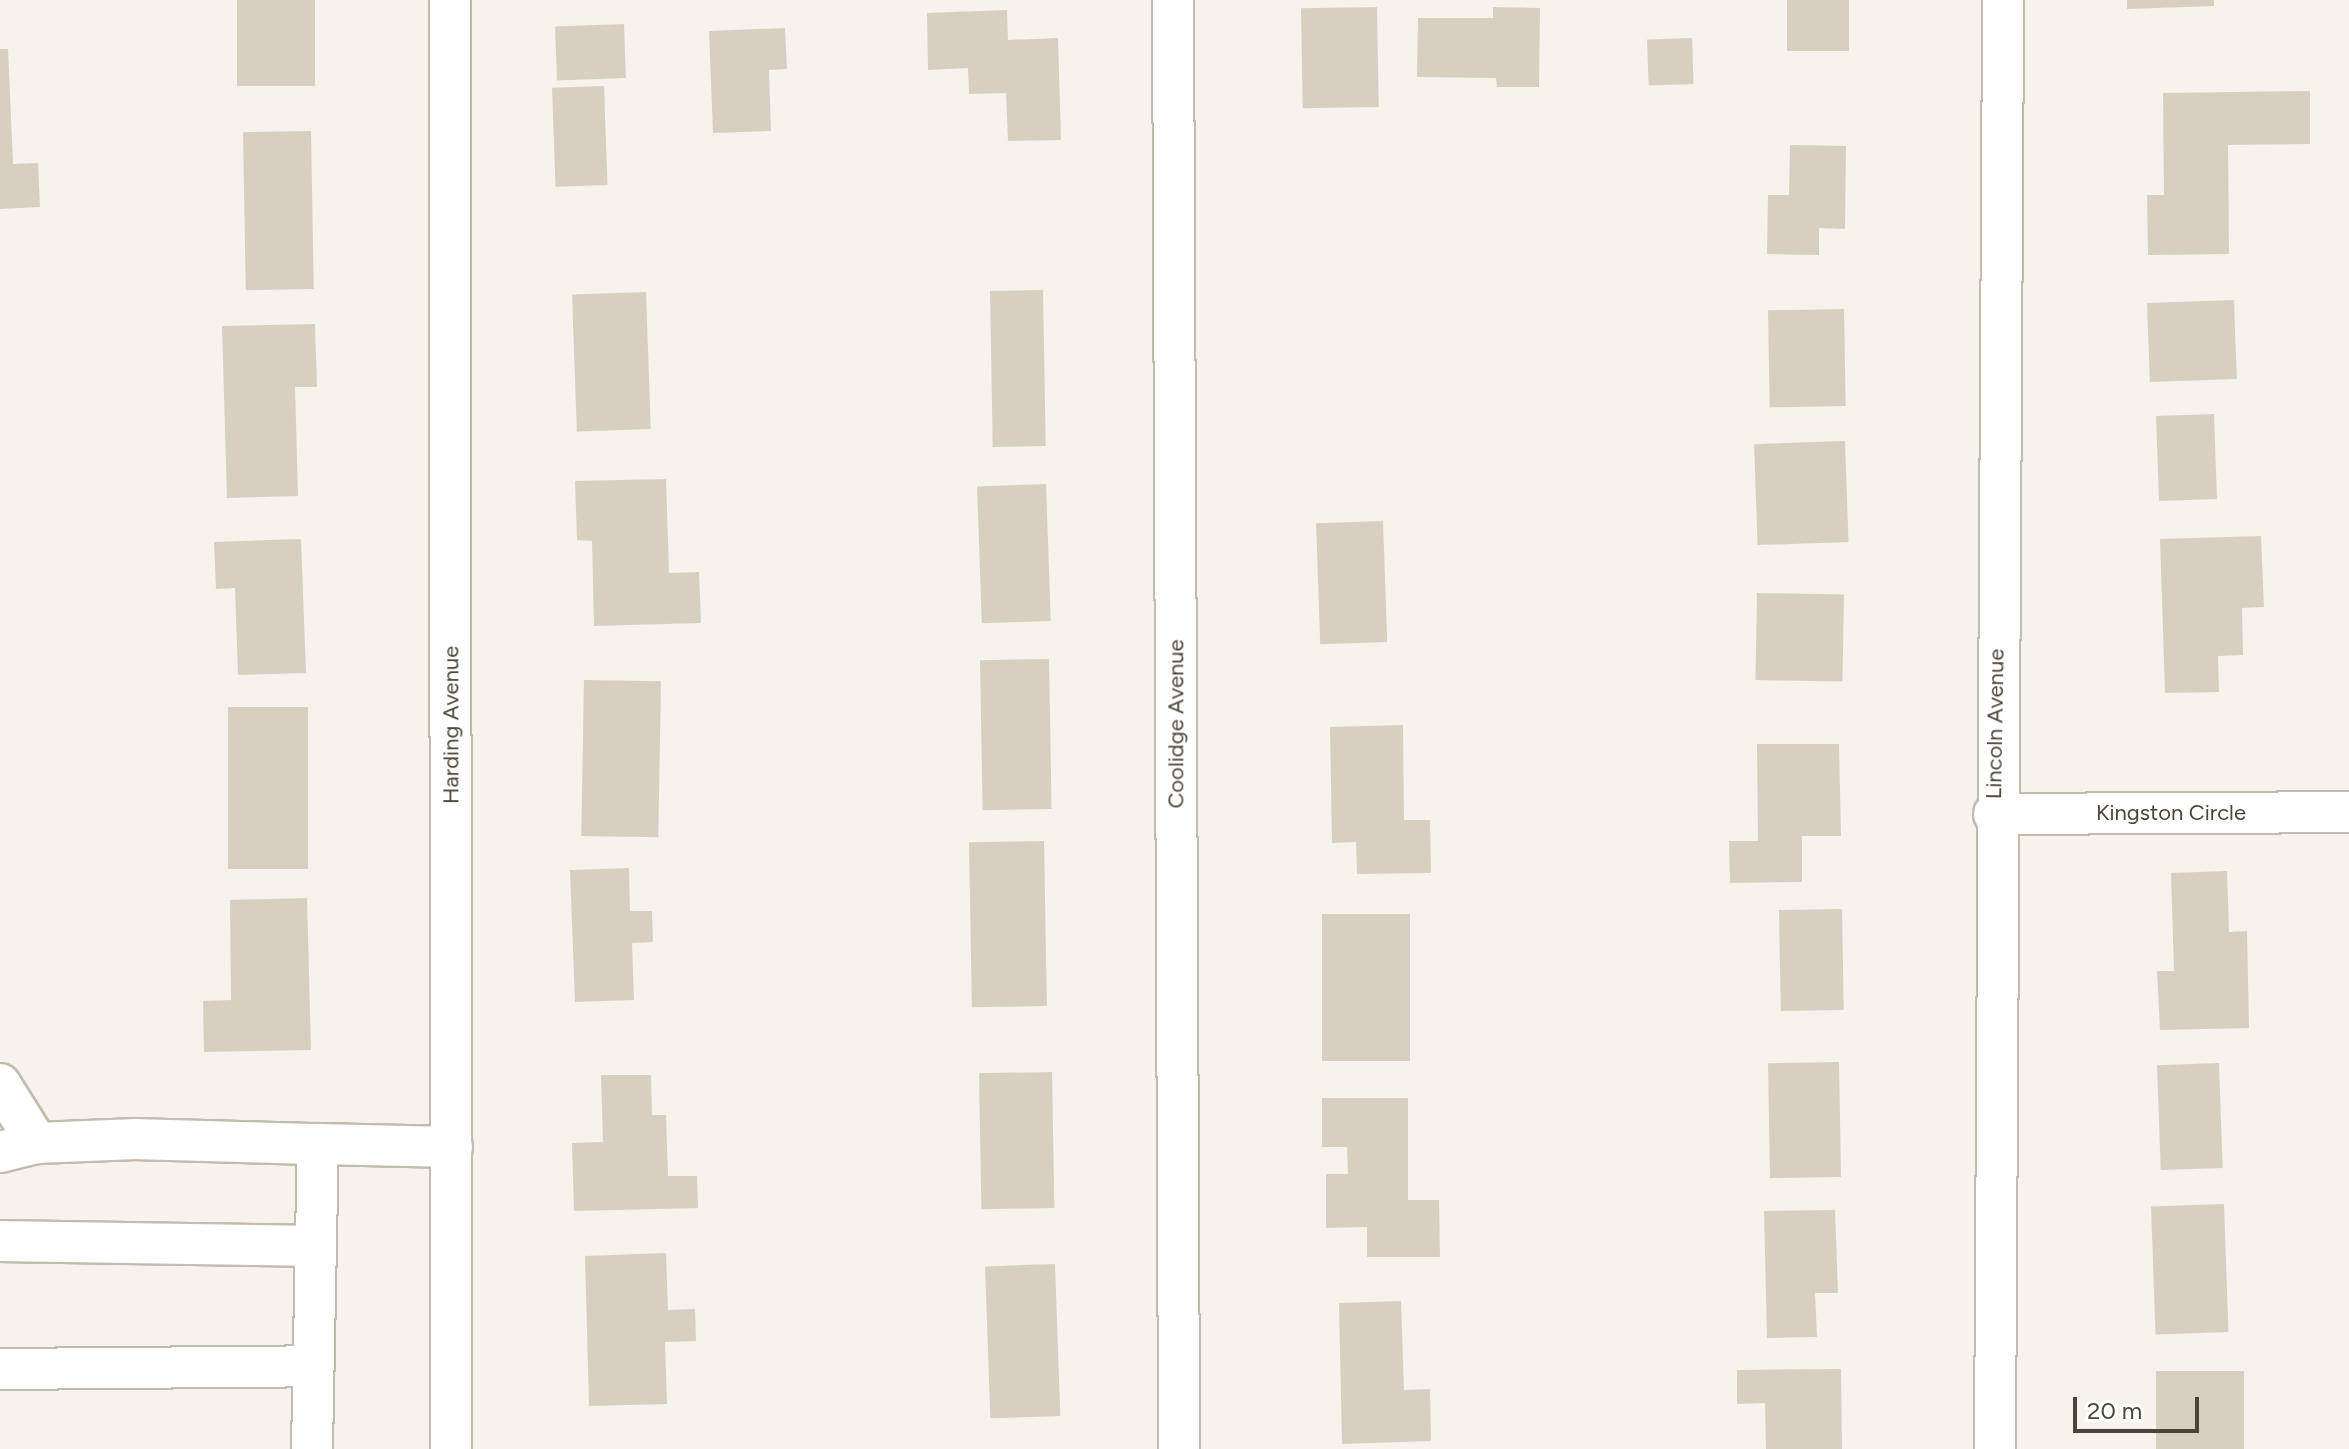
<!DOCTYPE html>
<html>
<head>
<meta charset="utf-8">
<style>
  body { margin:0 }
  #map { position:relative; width:2349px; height:1449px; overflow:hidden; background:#f6f3ec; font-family:Figtree,sans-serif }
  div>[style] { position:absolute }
  .building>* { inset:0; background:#d8cfc1; transform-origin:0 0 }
  .roads { filter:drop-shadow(2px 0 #c2bbae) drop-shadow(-2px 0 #c2bbae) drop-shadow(0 2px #c2bbae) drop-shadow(0 -2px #c2bbae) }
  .minor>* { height:40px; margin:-20px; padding:0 20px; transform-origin:20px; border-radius:20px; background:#fff }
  span { translate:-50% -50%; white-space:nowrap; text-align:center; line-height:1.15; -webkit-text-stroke:6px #fff; paint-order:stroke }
  .street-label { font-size:22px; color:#4b4439 }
  .scale { position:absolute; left:2073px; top:1397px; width:126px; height:36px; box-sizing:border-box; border:4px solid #4b4439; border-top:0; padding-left:10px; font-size:24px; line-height:28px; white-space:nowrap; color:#4b4439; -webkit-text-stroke:6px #fff; paint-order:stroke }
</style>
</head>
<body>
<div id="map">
  <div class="building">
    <i style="left:237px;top:0;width:78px;height:86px"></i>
    <i style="left:1787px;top:0;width:62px;height:51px"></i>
    <i style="clip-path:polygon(2127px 0,2214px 0,2214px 6px,2127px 9px)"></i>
    <i style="left:1377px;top:7px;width:100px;height:76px;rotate:89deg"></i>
    <i style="clip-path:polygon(1493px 7px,1540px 8px,1539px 87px,1497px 87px,1496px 78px,1417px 77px,1418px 18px,1493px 18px)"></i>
    <i style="clip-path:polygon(1007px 10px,1008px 40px,1058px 38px,1061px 140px,1008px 141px,1006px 93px,969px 94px,968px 68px,928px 70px,927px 13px)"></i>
    <i style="left:624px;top:24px;width:54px;height:69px;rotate:88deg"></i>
    <i style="clip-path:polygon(785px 28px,787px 69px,769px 70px,771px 131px,713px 133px,709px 31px)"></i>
    <i style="left:1692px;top:38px;width:46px;height:45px;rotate:88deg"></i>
    <i style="clip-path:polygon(0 49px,8px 49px,13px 164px,38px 163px,40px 207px,0 209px)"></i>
    <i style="left:604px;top:86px;width:99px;height:52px;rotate:88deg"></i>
    <i style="clip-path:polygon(2310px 91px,2310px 144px,2228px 145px,2229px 254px,2148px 255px,2147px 195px,2164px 195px,2163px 93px)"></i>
    <i style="left:311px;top:131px;width:158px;height:68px;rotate:89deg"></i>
    <i style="clip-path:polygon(1790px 145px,1846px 146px,1845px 229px,1819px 228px,1819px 255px,1767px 254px,1768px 195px,1789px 195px)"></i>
    <i style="left:1043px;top:290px;width:156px;height:53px;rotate:89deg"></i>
    <i style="left:646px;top:292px;width:137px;height:74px;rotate:88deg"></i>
    <i style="left:2234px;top:300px;width:79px;height:87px;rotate:88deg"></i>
    <i style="left:1844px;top:309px;width:97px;height:76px;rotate:89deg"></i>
    <i style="clip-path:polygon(315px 324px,317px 387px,295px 387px,298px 496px,227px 498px,222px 326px)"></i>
    <i style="left:2214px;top:414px;width:85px;height:58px;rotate:88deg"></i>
    <i style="left:1845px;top:441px;width:101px;height:91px;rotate:88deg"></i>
    <i style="clip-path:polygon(666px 479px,669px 573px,699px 572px,701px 623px,594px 626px,592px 541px,577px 540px,575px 481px)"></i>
    <i style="left:1046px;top:484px;width:137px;height:69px;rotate:88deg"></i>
    <i style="left:1383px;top:521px;width:121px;height:67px;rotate:88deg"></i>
    <i style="clip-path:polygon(2261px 536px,2264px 607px,2242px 608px,2243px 655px,2218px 656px,2219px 692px,2165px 693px,2160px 539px)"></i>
    <i style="clip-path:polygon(301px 539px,306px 673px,238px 675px,235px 588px,216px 589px,214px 542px)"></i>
    <i style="left:1757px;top:593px;width:87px;height:87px;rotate:1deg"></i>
    <i style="left:1049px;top:659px;width:150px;height:69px;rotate:89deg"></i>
    <i style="left:584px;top:680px;width:77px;height:156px;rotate:1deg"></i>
    <i style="left:308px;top:707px;width:162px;height:80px;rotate:90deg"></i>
    <i style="clip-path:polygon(1403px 725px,1404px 820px,1430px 820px,1431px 873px,1357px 874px,1356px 842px,1332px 843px,1330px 727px)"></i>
    <i style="clip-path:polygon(1757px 744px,1839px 744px,1841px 836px,1802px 836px,1802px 882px,1730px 883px,1729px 841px,1758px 841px)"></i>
    <i style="left:1044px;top:841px;width:165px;height:75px;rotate:89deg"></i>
    <i style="clip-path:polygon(629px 868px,630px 911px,652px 911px,653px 942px,632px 943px,634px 1000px,575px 1002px,570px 870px)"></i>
    <i style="clip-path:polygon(2227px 871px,2229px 932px,2247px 931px,2249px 1028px,2160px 1030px,2157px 971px,2174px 971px,2171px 873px)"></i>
    <i style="clip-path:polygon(307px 898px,311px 1050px,204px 1052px,203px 1001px,231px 1000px,230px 900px)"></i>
    <i style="left:1842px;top:909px;width:101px;height:63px;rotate:89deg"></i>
    <i style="left:1322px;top:914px;width:88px;height:147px"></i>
    <i style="left:1839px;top:1062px;width:115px;height:71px;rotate:89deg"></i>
    <i style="left:2219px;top:1063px;width:105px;height:62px;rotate:88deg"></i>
    <i style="left:1052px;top:1072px;width:136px;height:73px;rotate:89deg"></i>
    <i style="clip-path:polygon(601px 1075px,651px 1075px,652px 1115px,666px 1115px,668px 1176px,697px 1176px,698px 1208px,574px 1211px,572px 1143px,603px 1142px)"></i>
    <i style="clip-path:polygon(1322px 1098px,1408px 1098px,1408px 1200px,1439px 1200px,1440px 1257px,1367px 1257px,1367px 1227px,1326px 1228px,1326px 1174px,1348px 1174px,1347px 1147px,1322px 1147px)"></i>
    <i style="left:2224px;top:1204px;width:128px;height:73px;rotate:88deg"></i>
    <i style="clip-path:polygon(1835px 1210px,1838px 1293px,1815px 1293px,1817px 1337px,1767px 1338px,1764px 1211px)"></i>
    <i style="clip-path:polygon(666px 1253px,668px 1310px,695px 1309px,696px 1341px,665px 1342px,667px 1404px,589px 1406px,585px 1256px)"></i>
    <i style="left:1055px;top:1264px;width:152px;height:70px;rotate:88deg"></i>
    <i style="clip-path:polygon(1401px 1301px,1404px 1390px,1430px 1389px,1431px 1441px,1342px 1444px,1339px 1303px)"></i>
    <i style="clip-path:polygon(1841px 1369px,1842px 1449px,1766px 1449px,1765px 1403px,1737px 1404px,1737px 1370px)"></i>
    <i style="left:2156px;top:1371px;width:88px;height:78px"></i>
  </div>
  <div class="roads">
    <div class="minor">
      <i style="left:450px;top:0;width:1449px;rotate:89.96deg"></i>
      <i style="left:1173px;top:0;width:1449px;rotate:89.76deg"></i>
      <i style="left:1994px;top:814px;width:355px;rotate:-0.3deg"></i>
      <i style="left:0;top:1084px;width:70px;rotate:57.9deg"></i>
      <i style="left:0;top:1152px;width:38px;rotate:-14deg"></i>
      <i style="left:37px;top:1143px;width:99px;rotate:-2.3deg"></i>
      <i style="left:136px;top:1139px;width:182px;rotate:1.6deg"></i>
      <i style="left:0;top:1241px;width:316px;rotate:0.9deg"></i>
      <i style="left:0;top:1369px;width:313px;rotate:-0.5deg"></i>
      <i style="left:312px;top:1449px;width:305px;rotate:-88.9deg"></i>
      <i style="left:318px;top:1144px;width:134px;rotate:1.3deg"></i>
      <i style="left:1995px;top:1449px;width:1449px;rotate:-89.68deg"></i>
    </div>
  </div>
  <div class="street-label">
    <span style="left:1176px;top:724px;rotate:-90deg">Coolidge Avenue</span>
    <span style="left:1995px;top:724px;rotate:-89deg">Lincoln Avenue</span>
    <span style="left:451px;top:725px;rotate:-90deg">Harding Avenue</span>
    <span style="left:2171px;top:813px">Kingston Circle</span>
  </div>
  <div class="scale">20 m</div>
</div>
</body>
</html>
